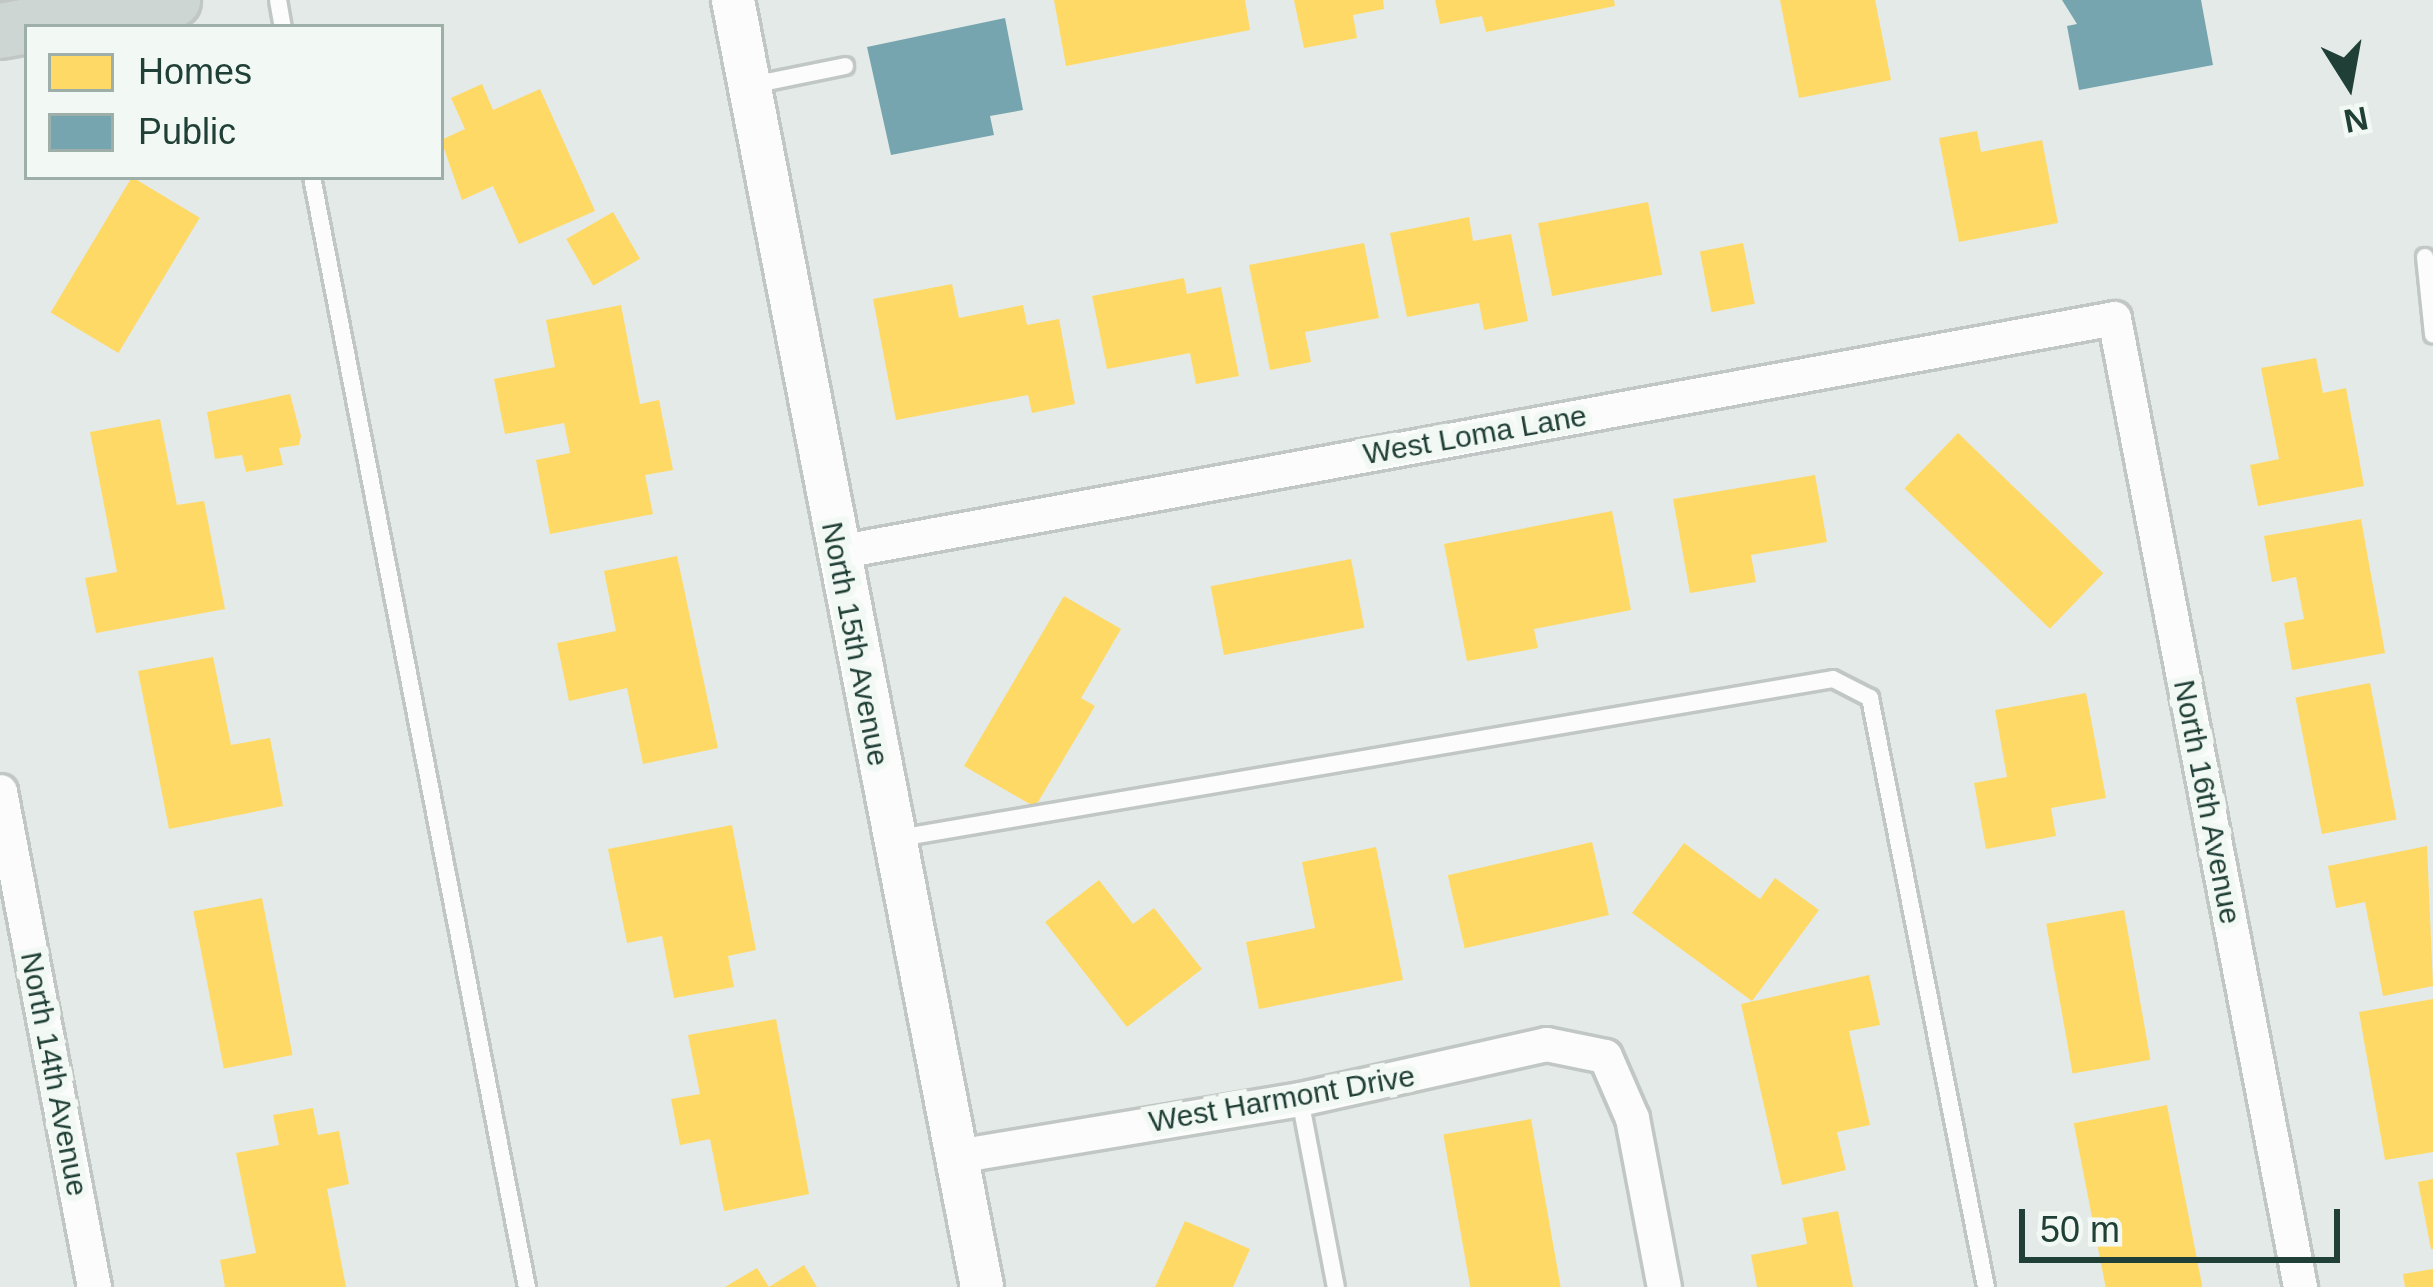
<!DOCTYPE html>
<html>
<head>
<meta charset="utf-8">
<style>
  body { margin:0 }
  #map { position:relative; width:2433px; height:1287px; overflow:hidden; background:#e4eae7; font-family:Arial,sans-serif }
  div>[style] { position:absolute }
  .homes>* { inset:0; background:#ffd966; transform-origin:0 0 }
  .public>* { inset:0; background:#76a5af }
  .roads { filter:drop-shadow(3px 0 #c1c7c4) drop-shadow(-3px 0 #c1c7c4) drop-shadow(0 3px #c1c7c4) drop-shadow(0 -3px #c1c7c4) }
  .service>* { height:16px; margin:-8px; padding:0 8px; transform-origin:8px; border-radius:8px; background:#fbfcfb }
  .minor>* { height:33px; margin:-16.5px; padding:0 16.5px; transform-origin:16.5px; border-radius:16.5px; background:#fbfcfb }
  .tertiary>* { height:42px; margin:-21px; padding:0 21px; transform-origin:21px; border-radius:21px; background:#fbfcfb }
  .primary>* { height:54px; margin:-27px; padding:0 27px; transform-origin:27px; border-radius:27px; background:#cdd6d3 }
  span { translate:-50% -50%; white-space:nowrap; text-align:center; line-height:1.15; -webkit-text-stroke:12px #f2f9f5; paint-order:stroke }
  .street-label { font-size:30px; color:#203f36 }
  .legend { position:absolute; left:24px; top:24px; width:420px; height:156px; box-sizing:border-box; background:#f2f9f5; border:3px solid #9eafa9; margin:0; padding:15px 21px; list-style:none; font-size:36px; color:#203f36 }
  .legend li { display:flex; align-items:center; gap:24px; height:60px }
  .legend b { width:60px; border:3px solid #9eafa9 }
  .north { position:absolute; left:2289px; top:24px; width:120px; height:120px; -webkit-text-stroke:9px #f2f9f5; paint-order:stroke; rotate:169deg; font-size:33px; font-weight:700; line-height:48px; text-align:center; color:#203f36 }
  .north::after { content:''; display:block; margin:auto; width:42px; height:54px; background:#203f36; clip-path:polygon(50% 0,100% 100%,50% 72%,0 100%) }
  .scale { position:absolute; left:2019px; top:1209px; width:321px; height:54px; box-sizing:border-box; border:6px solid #203f36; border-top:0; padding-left:15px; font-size:36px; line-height:42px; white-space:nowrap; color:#203f36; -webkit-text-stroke:9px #f2f9f5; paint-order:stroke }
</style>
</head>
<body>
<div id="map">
  <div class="homes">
    <i style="clip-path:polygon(1054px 0,1245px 0,1250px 30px,1066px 66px)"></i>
    <i style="clip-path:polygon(1294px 0,1383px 0,1384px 9px,1353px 15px,1357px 38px,1304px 48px)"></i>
    <i style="clip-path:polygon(1435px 0,1614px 0,1615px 6px,1486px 32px,1482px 16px,1440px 24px)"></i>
    <i style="clip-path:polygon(1780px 0,1875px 0,1891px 80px,1799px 98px)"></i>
    <i style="clip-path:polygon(482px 84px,493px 110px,540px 89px,595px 211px,519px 244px,493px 186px,462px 200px,441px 140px,465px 129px,451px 98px)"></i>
    <i style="clip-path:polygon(1977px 131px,1981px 152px,2042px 140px,2058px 223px,1959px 242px,1939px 138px)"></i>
    <i style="left:132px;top:177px;width:79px;height:158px;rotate:31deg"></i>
    <i style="left:1648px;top:202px;width:74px;height:112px;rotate:79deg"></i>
    <i style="left:613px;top:212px;width:54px;height:54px;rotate:60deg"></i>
    <i style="clip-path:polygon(1469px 217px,1473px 241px,1511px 234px,1528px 321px,1484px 330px,1479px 303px,1407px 317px,1390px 233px)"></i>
    <i style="clip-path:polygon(1364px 243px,1379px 318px,1305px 332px,1311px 362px,1270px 370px,1249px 265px)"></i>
    <i style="left:1743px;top:243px;width:62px;height:44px;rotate:79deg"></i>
    <i style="clip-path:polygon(1184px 278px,1187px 294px,1221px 287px,1239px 376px,1196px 384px,1190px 353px,1107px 369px,1092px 296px)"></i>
    <i style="clip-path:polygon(952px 284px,959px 318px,1023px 305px,1027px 325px,1059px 319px,1075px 404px,1032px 413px,1028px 395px,896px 420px,873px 299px)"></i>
    <i style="clip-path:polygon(621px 305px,640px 404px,659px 400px,673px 470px,645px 475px,653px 514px,550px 534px,536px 460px,570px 453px,564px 423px,505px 434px,494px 379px,555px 367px,546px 320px)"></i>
    <i style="clip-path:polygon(2316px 358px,2323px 393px,2346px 388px,2364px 486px,2258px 506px,2250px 465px,2279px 459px,2261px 368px)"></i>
    <i style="clip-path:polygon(290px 394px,301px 436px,299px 445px,279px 448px,283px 465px,246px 472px,242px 455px,215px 459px,207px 412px)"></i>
    <i style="clip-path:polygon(160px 419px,177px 505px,204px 501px,225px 609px,96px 633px,85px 578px,117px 572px,90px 432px)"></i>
    <i style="left:1958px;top:433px;width:202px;height:77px;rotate:44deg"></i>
    <i style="clip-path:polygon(1815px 475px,1827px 542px,1751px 555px,1756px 582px,1690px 593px,1673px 499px)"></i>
    <i style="clip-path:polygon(1612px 511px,1631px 610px,1534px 629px,1538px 648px,1467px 661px,1444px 544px)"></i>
    <i style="clip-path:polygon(2361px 519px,2385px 653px,2292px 670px,2284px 623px,2304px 619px,2296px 577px,2272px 582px,2264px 536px)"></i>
    <i style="clip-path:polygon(677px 556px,718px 748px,643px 764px,627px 688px,569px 701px,557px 643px,616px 631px,604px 571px)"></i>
    <i style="left:1351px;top:559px;width:70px;height:143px;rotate:79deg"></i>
    <i style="clip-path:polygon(1064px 596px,1121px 629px,1081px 698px,1095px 706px,1035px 807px,964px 766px)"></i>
    <i style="clip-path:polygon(213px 657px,231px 745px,270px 738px,283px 806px,169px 829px,138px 671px)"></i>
    <i style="left:2370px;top:683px;width:139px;height:76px;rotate:79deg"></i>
    <i style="clip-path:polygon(2086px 693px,2106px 798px,2051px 808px,2056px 836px,1986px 849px,1974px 783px,2007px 777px,1995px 710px)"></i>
    <i style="clip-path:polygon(732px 825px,756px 950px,728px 956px,734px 987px,674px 998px,662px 936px,627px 943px,608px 849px)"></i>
    <i style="left:1592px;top:842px;width:75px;height:148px;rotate:77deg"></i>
    <i style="clip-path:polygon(1684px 843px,1760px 899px,1775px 878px,1819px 910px,1752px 1001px,1632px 913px)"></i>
    <i style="clip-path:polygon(2427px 846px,2433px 986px,2383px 996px,2365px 902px,2336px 908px,2328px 866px)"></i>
    <i style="clip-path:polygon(1376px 847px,1403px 980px,1259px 1009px,1246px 942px,1315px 928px,1302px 862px)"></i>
    <i style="clip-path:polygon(1099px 880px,1133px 924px,1154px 908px,1202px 969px,1127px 1027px,1045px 922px)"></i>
    <i style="left:262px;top:898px;width:160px;height:70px;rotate:79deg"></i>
    <i style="left:2124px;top:910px;width:152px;height:79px;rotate:80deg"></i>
    <i style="clip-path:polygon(1869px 975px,1880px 1025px,1849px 1031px,1870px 1125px,1837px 1132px,1846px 1170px,1782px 1185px,1741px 1004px)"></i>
    <i style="clip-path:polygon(2433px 999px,2433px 1152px,2385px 1160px,2359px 1012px)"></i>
    <i style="clip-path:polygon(776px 1019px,809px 1194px,724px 1211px,710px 1139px,680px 1145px,671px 1099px,700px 1094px,688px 1035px)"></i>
    <i style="left:2167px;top:1105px;width:185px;height:95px;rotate:79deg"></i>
    <i style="clip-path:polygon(313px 1108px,318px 1135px,339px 1131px,349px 1184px,327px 1189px,346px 1287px,225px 1287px,220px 1260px,256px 1253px,236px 1153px,279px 1145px,273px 1115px)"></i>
    <i style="left:1531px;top:1119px;width:171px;height:89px;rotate:80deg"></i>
    <i style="clip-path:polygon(2433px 1179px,2433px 1249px,2431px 1249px,2418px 1182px)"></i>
    <i style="clip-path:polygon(1838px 1211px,1853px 1287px,1757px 1287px,1751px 1255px,1807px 1244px,1802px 1218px)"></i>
    <i style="clip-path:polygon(1185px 1221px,1250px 1249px,1233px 1287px,1155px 1287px)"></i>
    <i style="clip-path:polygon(804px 1265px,817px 1287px,769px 1287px)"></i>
    <i style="clip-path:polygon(757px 1268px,769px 1287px,725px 1287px)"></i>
    <i style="clip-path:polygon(2433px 1269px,2433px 1287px,2405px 1287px,2403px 1274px)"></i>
  </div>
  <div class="public">
    <i style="clip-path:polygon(2062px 0,2201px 0,2213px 65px,2079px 90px,2067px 26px,2077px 24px)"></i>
    <i style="clip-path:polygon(1005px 18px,1023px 110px,990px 116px,994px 135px,891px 155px,867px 47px)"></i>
  </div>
  <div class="roads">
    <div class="service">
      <i style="left:278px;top:0;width:27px;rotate:80deg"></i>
      <i style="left:752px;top:85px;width:95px;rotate:-11.5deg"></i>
      <i style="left:312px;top:177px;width:1131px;rotate:79.04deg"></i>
      <i style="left:2425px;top:257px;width:78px;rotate:84.1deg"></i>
      <i style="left:899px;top:838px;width:947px;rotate:-9.66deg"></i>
      <i style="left:1833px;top:679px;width:42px;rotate:27.2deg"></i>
      <i style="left:1870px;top:698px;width:600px;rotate:78.86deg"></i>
      <i style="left:1300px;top:1099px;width:191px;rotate:79.2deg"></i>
    </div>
    <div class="minor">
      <i style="left:837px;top:552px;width:1298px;rotate:-10.38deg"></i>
      <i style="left:2114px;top:318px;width:987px;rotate:79.13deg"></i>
      <i style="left:0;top:791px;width:505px;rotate:79.27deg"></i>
      <i style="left:956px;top:1156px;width:349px;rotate:-9.4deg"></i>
      <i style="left:1300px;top:1099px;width:252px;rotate:-12.6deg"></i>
      <i style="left:1546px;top:1044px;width:60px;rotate:11.5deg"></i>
      <i style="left:1605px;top:1056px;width:68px;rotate:66.5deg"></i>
      <i style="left:1632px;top:1118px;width:172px;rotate:79.3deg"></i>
    </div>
    <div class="tertiary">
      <i style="left:733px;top:0;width:1311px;rotate:79.05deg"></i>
    </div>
    <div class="primary">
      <i style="left:0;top:31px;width:176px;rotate:-10.2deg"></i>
    </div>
  </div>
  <div class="street-label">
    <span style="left:1475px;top:435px;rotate:-10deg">West Loma Lane</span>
    <span style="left:855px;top:644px;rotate:79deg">North 15th Avenue</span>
    <span style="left:2207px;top:802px;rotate:79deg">North 16th Avenue</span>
    <span style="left:54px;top:1074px;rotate:79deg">North 14th Avenue</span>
    <span style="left:1282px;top:1099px;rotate:-10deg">West Harmont Drive</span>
  </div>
  <ul class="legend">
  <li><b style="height:33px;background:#ffd966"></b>Homes</li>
  <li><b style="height:33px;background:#76a5af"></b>Public</li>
  </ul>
  <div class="north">N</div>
  <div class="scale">50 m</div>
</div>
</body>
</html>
